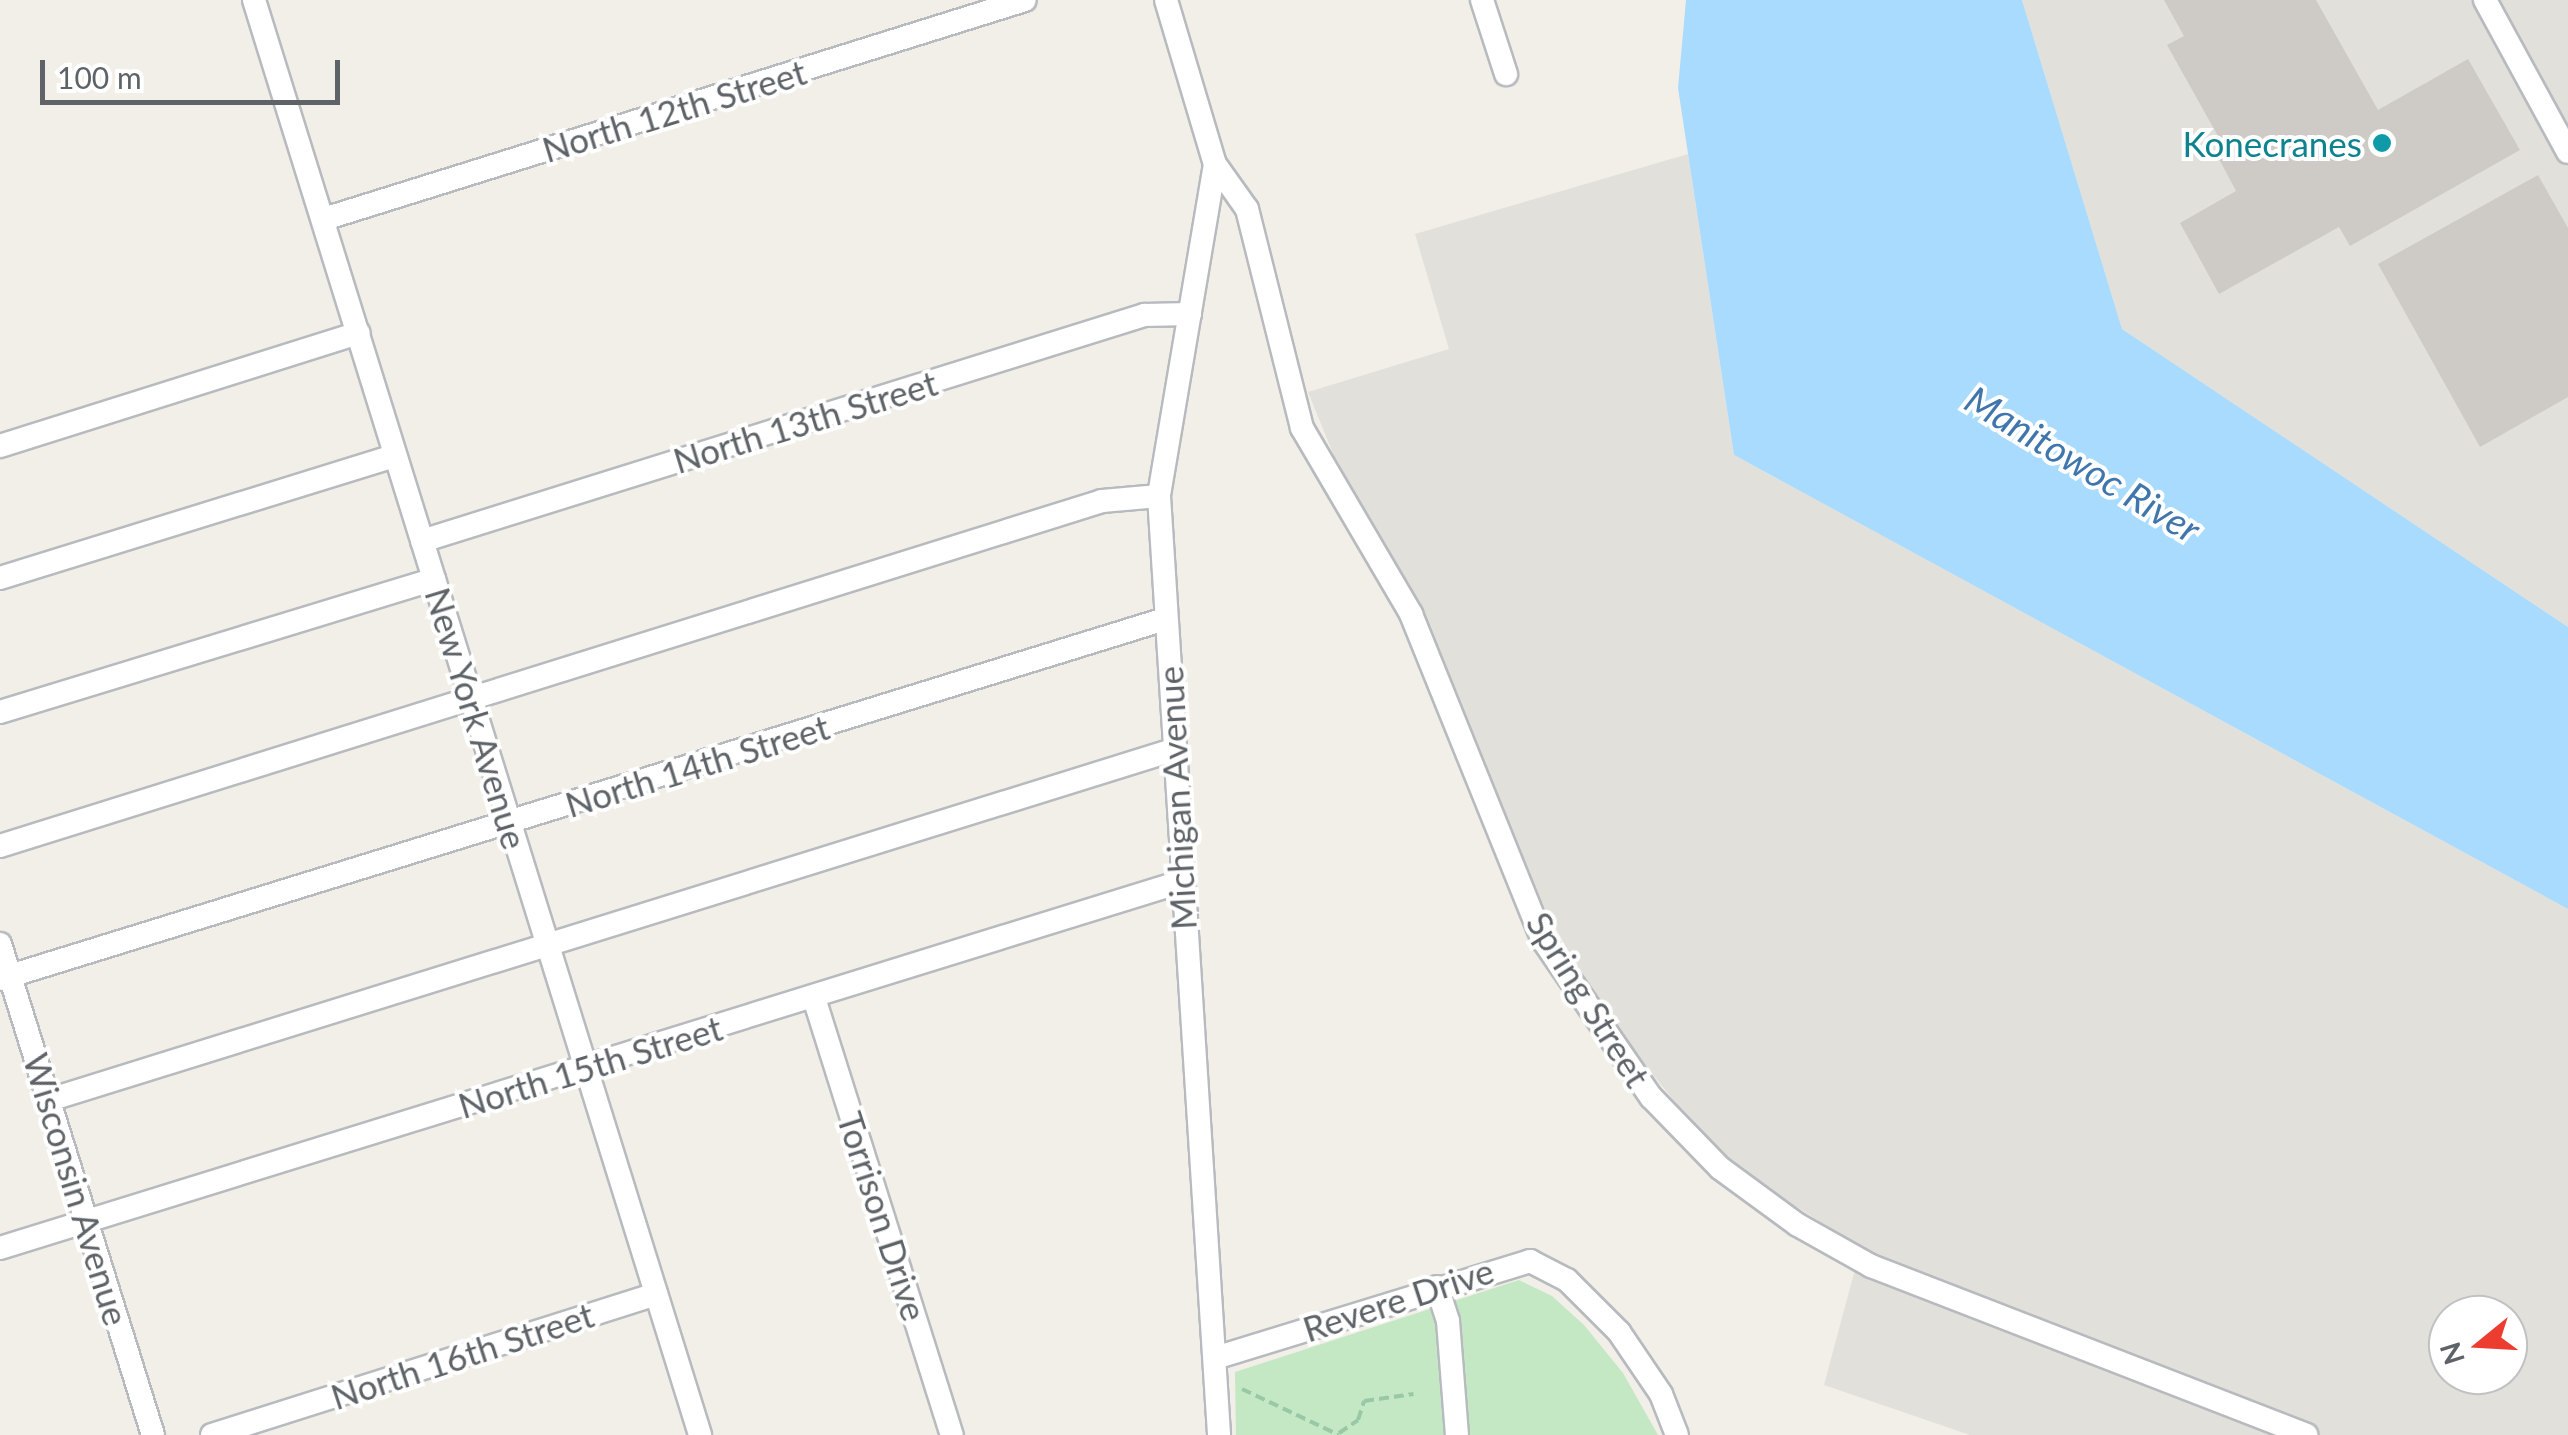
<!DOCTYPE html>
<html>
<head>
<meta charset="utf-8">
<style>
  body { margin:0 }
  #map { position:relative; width:2568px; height:1435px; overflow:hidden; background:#f1efe7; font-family:Lato,sans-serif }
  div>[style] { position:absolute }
  .industrial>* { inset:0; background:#e2e0db }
  .green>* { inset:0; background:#c4e8c4 }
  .water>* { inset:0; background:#a9dbff }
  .building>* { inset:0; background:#cecbc6 }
  .path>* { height:4px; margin-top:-2px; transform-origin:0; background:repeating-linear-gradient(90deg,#9ac8a7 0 10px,transparent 0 15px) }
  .roads { filter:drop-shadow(2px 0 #b7babe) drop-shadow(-2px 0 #b7babe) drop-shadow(0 2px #b7babe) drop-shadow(0 -2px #b7babe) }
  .minor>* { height:22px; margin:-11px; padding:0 11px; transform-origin:11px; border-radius:11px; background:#fff }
  .dots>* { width:28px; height:28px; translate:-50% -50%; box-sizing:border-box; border:5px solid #fff; border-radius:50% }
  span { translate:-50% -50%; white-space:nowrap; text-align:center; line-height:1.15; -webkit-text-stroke:8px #fff; paint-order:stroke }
  .street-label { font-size:35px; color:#5e6368 }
  .culture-label { font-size:35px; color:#0d838f }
  .right { translate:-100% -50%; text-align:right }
  .water-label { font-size:38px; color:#3f76ac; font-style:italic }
  .north { position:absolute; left:2428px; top:1295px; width:100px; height:100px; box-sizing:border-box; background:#fff; border:2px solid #bfc1c3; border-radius:50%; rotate:252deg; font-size:28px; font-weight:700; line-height:40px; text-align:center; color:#5e6368 }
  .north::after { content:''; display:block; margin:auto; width:35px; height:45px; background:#ed3d31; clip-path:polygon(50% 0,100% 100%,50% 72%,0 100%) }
  .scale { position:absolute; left:40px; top:60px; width:300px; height:45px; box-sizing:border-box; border:5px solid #5e6368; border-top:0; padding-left:12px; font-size:30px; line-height:35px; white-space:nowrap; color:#5e6368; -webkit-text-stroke:8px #fff; paint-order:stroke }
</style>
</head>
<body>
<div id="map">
  <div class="industrial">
    <i style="clip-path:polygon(2022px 0,2568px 0,2568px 627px,2122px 329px)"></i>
    <i style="clip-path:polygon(evenodd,1688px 154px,1734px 455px,2568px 909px,2568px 1435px,1970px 1435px,1824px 1385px,1861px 1247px,1747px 1176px,1699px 1132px,1598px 1006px,1527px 875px,1420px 607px,1347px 488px,1308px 392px,1449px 349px,1415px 234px,1688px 154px,2448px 1315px,2508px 1315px,2508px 1375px,2448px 1375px,2448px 1315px)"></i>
  </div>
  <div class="green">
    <i style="clip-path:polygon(1519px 1280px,1552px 1296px,1584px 1325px,1623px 1373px,1658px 1435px,1236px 1435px,1235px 1372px)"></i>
  </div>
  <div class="water">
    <i style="clip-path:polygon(1686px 0,2022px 0,2122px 329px,2568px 627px,2568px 909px,1734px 455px,1678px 88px)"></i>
  </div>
  <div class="building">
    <i style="clip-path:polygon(2164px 0,2316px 0,2378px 110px,2468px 59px,2520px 150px,2350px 246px,2339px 227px,2219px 294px,2180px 223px,2236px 191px,2219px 159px,2228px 154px,2167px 45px,2184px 36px)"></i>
    <i style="clip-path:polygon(2538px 175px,2568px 228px,2568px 397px,2480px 447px,2378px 264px)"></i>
  </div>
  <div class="path">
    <i style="left:1242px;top:1389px;width:107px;rotate:25.4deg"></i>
    <i style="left:1339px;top:1433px;width:23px;rotate:-34deg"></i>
    <i style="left:1358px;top:1420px;width:20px;rotate:-72deg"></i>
    <i style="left:1364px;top:1401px;width:50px;rotate:-8deg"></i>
  </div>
  <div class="roads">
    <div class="minor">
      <i style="left:254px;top:0;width:1503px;rotate:72.73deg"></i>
      <i style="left:1166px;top:0;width:171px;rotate:73.4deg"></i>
      <i style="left:1215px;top:164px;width:337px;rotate:99.6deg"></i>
      <i style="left:1159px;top:496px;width:941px;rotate:86.34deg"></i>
      <i style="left:1482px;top:0;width:78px;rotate:72deg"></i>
      <i style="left:2485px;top:0;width:173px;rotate:61.4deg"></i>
      <i style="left:1215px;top:164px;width:55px;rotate:54.6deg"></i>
      <i style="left:1247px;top:209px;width:226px;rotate:75.9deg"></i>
      <i style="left:1302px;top:428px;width:216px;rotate:59.6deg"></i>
      <i style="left:1411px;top:614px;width:352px;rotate:68deg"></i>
      <i style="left:1543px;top:940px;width:191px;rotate:55.5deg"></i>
      <i style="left:1651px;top:1097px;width:99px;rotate:45.8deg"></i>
      <i style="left:1720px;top:1168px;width:97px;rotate:36.2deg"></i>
      <i style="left:1798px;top:1225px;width:84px;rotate:29.3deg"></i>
      <i style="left:1871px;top:1266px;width:467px;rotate:21.2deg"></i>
      <i style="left:324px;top:219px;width:734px;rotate:-17.35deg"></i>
      <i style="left:0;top:446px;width:376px;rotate:-17.5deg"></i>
      <i style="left:422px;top:541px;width:757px;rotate:-17.38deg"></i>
      <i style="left:1144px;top:315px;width:46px;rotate:-1.2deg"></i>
      <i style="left:0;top:578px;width:413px;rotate:-17.2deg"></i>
      <i style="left:0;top:712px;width:454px;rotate:-17deg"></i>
      <i style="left:0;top:846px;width:1155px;rotate:-17.38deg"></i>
      <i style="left:1102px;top:501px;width:57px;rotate:-5deg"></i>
      <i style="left:0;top:944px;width:514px;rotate:72.69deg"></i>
      <i style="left:0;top:979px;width:1219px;rotate:-17.17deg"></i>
      <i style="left:814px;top:998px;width:458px;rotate:72.5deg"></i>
      <i style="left:49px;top:1100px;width:1177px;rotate:-17.3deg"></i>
      <i style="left:0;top:1248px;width:1235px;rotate:-17.23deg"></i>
      <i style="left:1437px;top:1287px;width:36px;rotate:72deg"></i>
      <i style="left:1448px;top:1321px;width:114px;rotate:85.5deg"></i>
      <i style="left:1215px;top:1358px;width:330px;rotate:-17.1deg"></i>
      <i style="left:1530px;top:1261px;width:42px;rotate:27.2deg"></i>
      <i style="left:1567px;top:1280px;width:74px;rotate:45deg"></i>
      <i style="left:1619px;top:1332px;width:75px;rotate:55.9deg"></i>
      <i style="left:1661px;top:1394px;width:44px;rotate:68.7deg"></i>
      <i style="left:212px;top:1435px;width:466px;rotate:-17.6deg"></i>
    </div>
  </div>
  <div class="dots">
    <i style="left:2382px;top:143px;background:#0f9aa8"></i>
  </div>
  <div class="street-label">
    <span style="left:674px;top:110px;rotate:-17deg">North 12th Street</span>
    <span style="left:805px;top:421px;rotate:-17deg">North 13th Street</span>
    <span style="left:477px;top:718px;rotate:73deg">New York Avenue</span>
    <span style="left:697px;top:765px;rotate:-17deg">North 14th Street</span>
    <span style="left:1176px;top:798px;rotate:-93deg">Michigan Avenue</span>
    <span style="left:1589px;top:999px;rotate:58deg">Spring Street</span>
    <span style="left:590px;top:1066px;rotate:-17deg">North 15th Street</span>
    <span style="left:77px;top:1189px;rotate:73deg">Wisconsin Avenue</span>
    <span style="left:883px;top:1216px;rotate:72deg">Torrison Drive</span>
    <span style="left:1398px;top:1299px;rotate:-18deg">Revere Drive</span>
    <span style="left:462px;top:1355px;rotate:-18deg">North 16th Street</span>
  </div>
  <div class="culture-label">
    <span class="right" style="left:2362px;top:143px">Konecranes</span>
  </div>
  <div class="water-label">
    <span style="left:2083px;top:464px;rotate:31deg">Manitowoc River</span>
  </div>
  <div class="north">N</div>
  <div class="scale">100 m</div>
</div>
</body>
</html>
